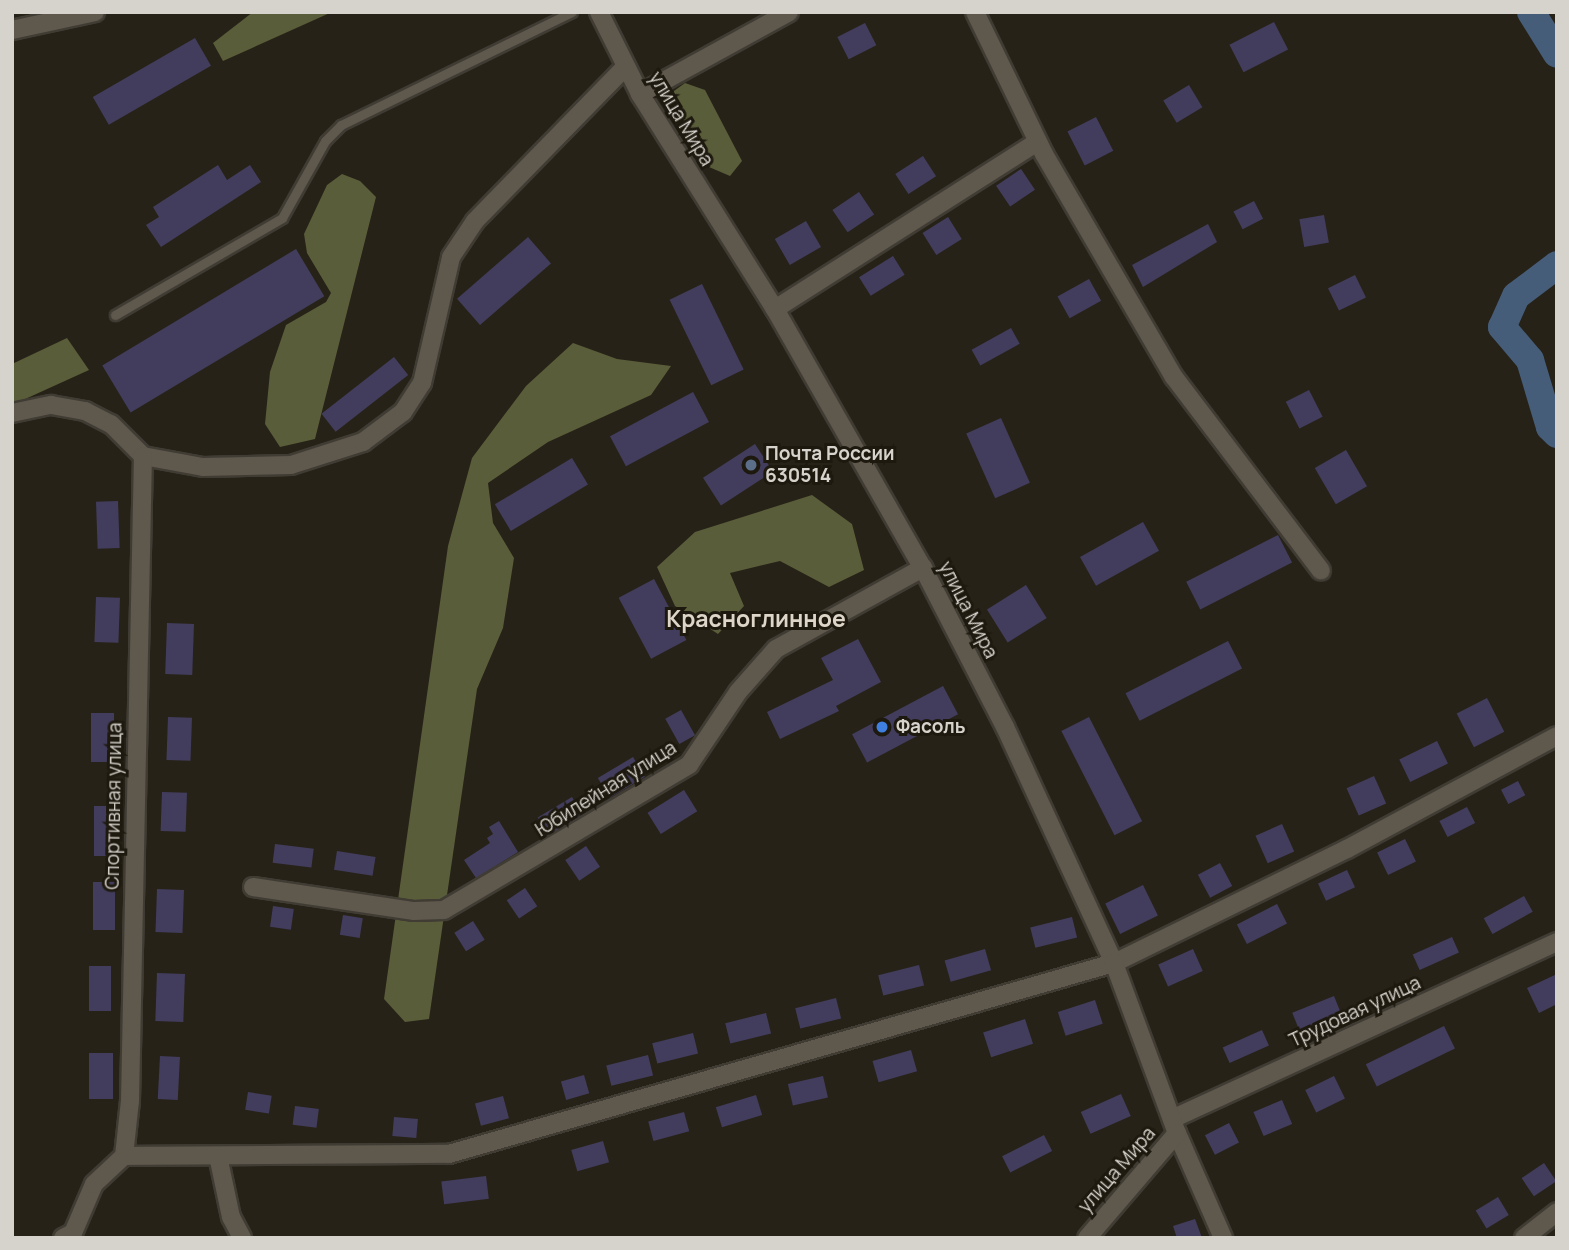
<!DOCTYPE html>
<html>
<head>
<meta charset="utf-8">
<style>
  body { margin:0 }
  #map { position:relative; width:1569px; height:1250px; overflow:hidden; background:#272218; font-family:Manrope,sans-serif }
  div>[style] { position:absolute }
  .forest>* { inset:0; background:#595d39 }
  .river>* { height:28px; margin:-14px; padding:0 14px; transform-origin:14px; border-radius:14px; background:#465d7a }
  .building>* { inset:0; background:#423d5d; transform-origin:0 0 }
  .roads { filter:drop-shadow(2px 0 #403c34) drop-shadow(-2px 0 #403c34) drop-shadow(0 2px #403c34) drop-shadow(0 -2px #403c34) }
  .service>* { height:9px; margin:-4.5px; padding:0 4.5px; transform-origin:4.5px; border-radius:4.5px; background:#5e584d }
  .minor>* { height:18px; margin:-9px; padding:0 9px; transform-origin:9px; border-radius:9px; background:#5e584d }
  .tertiary>* { height:18px; margin:-9px; padding:0 9px; transform-origin:9px; border-radius:9px; background:#5e584d }
  .dots>* { width:19px; height:19px; translate:-50% -50%; box-sizing:border-box; border:4px solid #1e190f; border-radius:50% }
  span { translate:-50% -50%; white-space:nowrap; text-align:center; line-height:1.15; -webkit-text-stroke:6px #1e190f; paint-order:stroke }
  .street-label { font-size:19px; color:#d6d3cc }
  .poi-label { font-size:19px; color:#d6d3cc; font-weight:700 }
  .left { translate:0 -50%; text-align:left }
  .quarter-label { font-size:23px; color:#ddd6c8; font-weight:700 }
  .frame { position:absolute; inset:0; border:14px solid #d6d3cc; pointer-events:none }
</style>
</head>
<body>
<div id="map">
  <div class="forest">
    <i style="clip-path:polygon(253px 12px,332px 12px,223px 61px,213px 43px)"></i>
    <i style="clip-path:polygon(685px 83px,705px 90px,742px 161px,730px 176px,709px 167px,674px 102px,674px 91px)"></i>
    <i style="clip-path:polygon(342px 174px,360px 181px,376px 197px,315px 439px,280px 447px,265px 424px,270px 372px,286px 325px,326px 302px,331px 293px,307px 253px,304px 234px,327px 185px)"></i>
    <i style="clip-path:polygon(67px 338px,89px 370px,12px 405px,12px 364px)"></i>
    <i style="clip-path:polygon(573px 343px,617px 359px,671px 366px,651px 395px,548px 442px,488px 483px,493px 523px,514px 558px,503px 628px,477px 689px,429px 1019px,405px 1022px,384px 999px,448px 546px,472px 458px,526px 386px)"></i>
    <i style="clip-path:polygon(812px 495px,852px 524px,864px 570px,829px 587px,780px 561px,730px 573px,744px 606px,718px 634px,675px 606px,657px 567px,695px 532px)"></i>
  </div>
  <div class="river">
    <i style="left:1531px;top:12px;width:49px;rotate:58.2deg"></i>
    <i style="left:1557px;top:265px;width:51px;rotate:142.9deg"></i>
    <i style="left:1516px;top:296px;width:34px;rotate:114deg"></i>
    <i style="left:1502px;top:327px;width:43px;rotate:49.7deg"></i>
    <i style="left:1530px;top:360px;width:70px;rotate:73.4deg"></i>
    <i style="left:1550px;top:427px;width:10px;rotate:45deg"></i>
  </div>
  <div class="building">
    <i style="left:1274px;top:22px;width:31px;height:50px;rotate:63deg"></i>
    <i style="left:865px;top:23px;width:25px;height:31px;rotate:63deg"></i>
    <i style="left:195px;top:38px;width:32px;height:118px;rotate:60deg"></i>
    <i style="left:1189px;top:85px;width:26px;height:30px;rotate:59deg"></i>
    <i style="left:1096px;top:117px;width:38px;height:32px;rotate:63deg"></i>
    <i style="left:923px;top:156px;width:24px;height:33px;rotate:57deg"></i>
    <i style="clip-path:polygon(218px 165px,227px 180px,250px 165px,261px 182px,161px 247px,146px 225px,159px 217px,153px 207px)"></i>
    <i style="left:1021px;top:169px;width:25px;height:30px;rotate:56deg"></i>
    <i style="left:859px;top:192px;width:27px;height:32px;rotate:56deg"></i>
    <i style="left:1254px;top:201px;width:20px;height:23px;rotate:63deg"></i>
    <i style="left:1324px;top:215px;width:28px;height:25px;rotate:80deg"></i>
    <i style="left:948px;top:217px;width:26px;height:30px;rotate:58deg"></i>
    <i style="left:806px;top:221px;width:30px;height:36px;rotate:60deg"></i>
    <i style="clip-path:polygon(1208px 224px,1217px 242px,1143px 287px,1132px 265px)"></i>
    <i style="left:528px;top:237px;width:35px;height:94px;rotate:49deg"></i>
    <i style="left:296px;top:249px;width:55px;height:226px;rotate:59deg"></i>
    <i style="left:893px;top:256px;width:22px;height:40px;rotate:58deg"></i>
    <i style="left:1355px;top:275px;width:25px;height:30px;rotate:64deg"></i>
    <i style="left:1089px;top:279px;width:25px;height:36px;rotate:61deg"></i>
    <i style="left:702px;top:284px;width:95px;height:36px;rotate:64deg"></i>
    <i style="left:1011px;top:328px;width:18px;height:45px;rotate:61deg"></i>
    <i style="left:394px;top:357px;width:23px;height:92px;rotate:52deg"></i>
    <i style="left:1309px;top:390px;width:30px;height:26px;rotate:63deg"></i>
    <i style="left:693px;top:392px;width:34px;height:94px;rotate:62deg"></i>
    <i style="left:1001px;top:418px;width:71px;height:38px;rotate:66deg"></i>
    <i style="left:755px;top:444px;width:33px;height:62px;rotate:57deg"></i>
    <i style="left:1346px;top:450px;width:42px;height:36px;rotate:60deg"></i>
    <i style="left:572px;top:458px;width:31px;height:90px;rotate:59deg"></i>
    <i style="left:118px;top:501px;width:47px;height:22px;rotate:88deg"></i>
    <i style="left:1143px;top:522px;width:33px;height:72px;rotate:61deg"></i>
    <i style="left:1278px;top:535px;width:31px;height:103px;rotate:63deg"></i>
    <i style="left:654px;top:579px;width:69px;height:40px;rotate:62deg"></i>
    <i style="left:1026px;top:585px;width:39px;height:46px;rotate:58deg"></i>
    <i style="left:96px;top:597px;width:24px;height:45px;rotate:2deg"></i>
    <i style="left:167px;top:623px;width:27px;height:51px;rotate:2deg"></i>
    <i style="clip-path:polygon(858px 639px,881px 682px,836px 706px,839px 711px,780px 739px,767px 712px,833px 680px,821px 658px)"></i>
    <i style="left:1228px;top:641px;width:31px;height:115px;rotate:63deg"></i>
    <i style="left:943px;top:686px;width:32px;height:103px;rotate:62deg"></i>
    <i style="left:1487px;top:698px;width:38px;height:34px;rotate:63deg"></i>
    <i style="left:681px;top:710px;width:29px;height:18px;rotate:61deg"></i>
    <i style="left:114px;top:713px;width:49px;height:23px;rotate:90deg"></i>
    <i style="left:168px;top:717px;width:24px;height:43px;rotate:2deg"></i>
    <i style="left:1089px;top:717px;width:117px;height:31px;rotate:63deg"></i>
    <i style="left:1437px;top:741px;width:25px;height:42px;rotate:64deg"></i>
    <i style="left:633px;top:757px;width:23px;height:41px;rotate:59deg"></i>
    <i style="left:1374px;top:776px;width:30px;height:30px;rotate:66deg"></i>
    <i style="left:1518px;top:781px;width:16px;height:19px;rotate:63deg"></i>
    <i style="left:684px;top:790px;width:25px;height:43px;rotate:58deg"></i>
    <i style="left:162px;top:792px;width:25px;height:39px;rotate:2deg"></i>
    <i style="left:572px;top:797px;width:21px;height:40px;rotate:59deg"></i>
    <i style="left:94px;top:806px;width:24px;height:50px"></i>
    <i style="left:1467px;top:807px;width:18px;height:31px;rotate:63deg"></i>
    <i style="clip-path:polygon(499px 821px,518px 852px,476px 878px,464px 860px,490px 843px,487px 838px,493px 834px,489px 827px)"></i>
    <i style="left:1282px;top:824px;width:30px;height:29px;rotate:66deg"></i>
    <i style="left:1405px;top:839px;width:25px;height:31px;rotate:64deg"></i>
    <i style="left:275px;top:844px;width:39px;height:19px;rotate:7deg"></i>
    <i style="left:586px;top:846px;width:25px;height:25px;rotate:56deg"></i>
    <i style="left:337px;top:851px;width:39px;height:19px;rotate:9deg"></i>
    <i style="left:1220px;top:863px;width:26px;height:25px;rotate:62deg"></i>
    <i style="left:1347px;top:870px;width:19px;height:32px;rotate:65deg"></i>
    <i style="left:93px;top:882px;width:22px;height:48px"></i>
    <i style="left:1143px;top:885px;width:34px;height:42px;rotate:64deg"></i>
    <i style="left:525px;top:888px;width:22px;height:22px;rotate:56deg"></i>
    <i style="left:157px;top:889px;width:27px;height:43px;rotate:2deg"></i>
    <i style="left:1524px;top:896px;width:18px;height:46px;rotate:61deg"></i>
    <i style="left:1277px;top:904px;width:22px;height:45px;rotate:63deg"></i>
    <i style="left:273px;top:906px;width:21px;height:21px;rotate:8deg"></i>
    <i style="left:343px;top:915px;width:20px;height:20px;rotate:9deg"></i>
    <i style="left:1072px;top:917px;width:21px;height:43px;rotate:76deg"></i>
    <i style="left:473px;top:921px;width:22px;height:22px;rotate:58deg"></i>
    <i style="left:1452px;top:937px;width:17px;height:43px;rotate:66deg"></i>
    <i style="left:985px;top:949px;width:22px;height:42px;rotate:74deg"></i>
    <i style="left:1193px;top:949px;width:24px;height:38px;rotate:66deg"></i>
    <i style="left:919px;top:965px;width:21px;height:42px;rotate:76deg"></i>
    <i style="left:89px;top:966px;width:22px;height:45px"></i>
    <i style="left:157px;top:973px;width:28px;height:48px;rotate:2deg"></i>
    <i style="clip-path:polygon(1557px 974px,1557px 1004px,1539px 1013px,1527px 988px)"></i>
    <i style="left:1334px;top:996px;width:18px;height:45px;rotate:68deg"></i>
    <i style="left:836px;top:998px;width:21px;height:42px;rotate:76deg"></i>
    <i style="left:1095px;top:1000px;width:25px;height:39px;rotate:72deg"></i>
    <i style="left:766px;top:1013px;width:21px;height:42px;rotate:76deg"></i>
    <i style="left:1025px;top:1019px;width:26px;height:44px;rotate:72deg"></i>
    <i style="left:1444px;top:1026px;width:25px;height:87px;rotate:64deg"></i>
    <i style="left:1262px;top:1030px;width:17px;height:43px;rotate:66deg"></i>
    <i style="left:693px;top:1033px;width:21px;height:42px;rotate:76deg"></i>
    <i style="left:911px;top:1050px;width:22px;height:40px;rotate:74deg"></i>
    <i style="left:89px;top:1053px;width:24px;height:46px"></i>
    <i style="left:648px;top:1055px;width:21px;height:43px;rotate:76deg"></i>
    <i style="left:160px;top:1056px;width:20px;height:43px;rotate:3deg"></i>
    <i style="left:584px;top:1075px;width:19px;height:24px;rotate:74deg"></i>
    <i style="left:823px;top:1076px;width:22px;height:36px;rotate:77deg"></i>
    <i style="left:1334px;top:1076px;width:25px;height:32px;rotate:64deg"></i>
    <i style="left:248px;top:1092px;width:24px;height:18px;rotate:9deg"></i>
    <i style="left:1121px;top:1094px;width:24px;height:44px;rotate:66deg"></i>
    <i style="left:756px;top:1095px;width:21px;height:42px;rotate:73deg"></i>
    <i style="left:503px;top:1096px;width:23px;height:29px;rotate:75deg"></i>
    <i style="left:1282px;top:1100px;width:26px;height:31px;rotate:67deg"></i>
    <i style="left:295px;top:1106px;width:24px;height:19px;rotate:7deg"></i>
    <i style="left:684px;top:1112px;width:20px;height:37px;rotate:75deg"></i>
    <i style="left:394px;top:1117px;width:24px;height:19px;rotate:5deg"></i>
    <i style="left:1229px;top:1123px;width:22px;height:27px;rotate:63deg"></i>
    <i style="left:1044px;top:1135px;width:18px;height:47px;rotate:63deg"></i>
    <i style="left:603px;top:1141px;width:22px;height:33px;rotate:74deg"></i>
    <i style="left:1544px;top:1163px;width:22px;height:27px;rotate:56deg"></i>
    <i style="left:486px;top:1176px;width:23px;height:45px;rotate:83deg"></i>
    <i style="left:1498px;top:1197px;width:21px;height:26px;rotate:59deg"></i>
    <i style="clip-path:polygon(1195px 1219px,1202px 1238px,1177px 1238px,1173px 1226px)"></i>
  </div>
  <div class="roads">
    <div class="service">
      <i style="left:115px;top:315px;width:193px;rotate:-30.1deg"></i>
      <i style="left:282px;top:218px;width:88px;rotate:-60.8deg"></i>
      <i style="left:325px;top:141px;width:23px;rotate:-45deg"></i>
      <i style="left:341px;top:125px;width:257px;rotate:-26.1deg"></i>
    </div>
    <div class="minor">
      <i style="left:975px;top:12px;width:158px;rotate:64.1deg"></i>
      <i style="left:1044px;top:154px;width:258px;rotate:59.8deg"></i>
      <i style="left:1174px;top:377px;width:243px;rotate:52.8deg"></i>
      <i style="left:12px;top:30px;width:85px;rotate:-12.2deg"></i>
      <i style="left:640px;top:94px;width:170px;rotate:-28.8deg"></i>
      <i style="left:775px;top:309px;width:311px;rotate:-32.5deg"></i>
      <i style="left:12px;top:413px;width:40px;rotate:-12deg"></i>
      <i style="left:51px;top:405px;width:35px;rotate:10deg"></i>
      <i style="left:85px;top:411px;width:29px;rotate:27deg"></i>
      <i style="left:111px;top:424px;width:45px;rotate:45deg"></i>
      <i style="left:143px;top:456px;width:61px;rotate:10.4deg"></i>
      <i style="left:203px;top:467px;width:88px;rotate:-1.3deg"></i>
      <i style="left:291px;top:465px;width:76px;rotate:-17.7deg"></i>
      <i style="left:363px;top:442px;width:50px;rotate:-36.9deg"></i>
      <i style="left:403px;top:412px;width:35px;rotate:-57deg"></i>
      <i style="left:422px;top:383px;width:129px;rotate:-77deg"></i>
      <i style="left:451px;top:257px;width:43px;rotate:-56.3deg"></i>
      <i style="left:475px;top:221px;width:216px;rotate:-45.7deg"></i>
      <i style="left:253px;top:887px;width:163px;rotate:8.5deg"></i>
      <i style="left:414px;top:911px;width:30px;rotate:-2deg"></i>
      <i style="left:444px;top:910px;width:285px;rotate:-30.6deg"></i>
      <i style="left:689px;top:765px;width:88px;rotate:-56.1deg"></i>
      <i style="left:738px;top:692px;width:57px;rotate:-48.5deg"></i>
      <i style="left:776px;top:649px;width:168px;rotate:-28.9deg"></i>
      <i style="left:1172px;top:1119px;width:424px;rotate:-24.7deg"></i>
      <i style="left:1177px;top:1133px;width:115px;rotate:66.3deg"></i>
      <i style="left:124px;top:1156px;width:55px;rotate:-83.8deg"></i>
      <i style="left:130px;top:1101px;width:645px;rotate:-88.85deg"></i>
      <i style="left:218px;top:1156px;width:62px;rotate:78deg"></i>
      <i style="left:231px;top:1217px;width:24px;rotate:62deg"></i>
      <i style="left:63px;top:1238px;width:11px;rotate:-27deg"></i>
      <i style="left:73px;top:1233px;width:53px;rotate:-66.8deg"></i>
      <i style="left:94px;top:1184px;width:41px;rotate:-43deg"></i>
      <i style="left:124px;top:1156px;width:325px;rotate:-0.4deg"></i>
      <i style="left:449px;top:1154px;width:692px;rotate:-16.03deg"></i>
      <i style="left:1114px;top:963px;width:259px;rotate:-26.1deg"></i>
      <i style="left:1347px;top:849px;width:238px;rotate:-28.3deg"></i>
      <i style="left:1524px;top:1238px;width:42px;rotate:-38.2deg"></i>
    </div>
    <div class="tertiary">
      <i style="left:599px;top:12px;width:92px;rotate:63.4deg"></i>
      <i style="left:640px;top:94px;width:254px;rotate:57.9deg"></i>
      <i style="left:775px;top:309px;width:298px;rotate:60.3deg"></i>
      <i style="left:923px;top:568px;width:179px;rotate:62.7deg"></i>
      <i style="left:1005px;top:727px;width:260px;rotate:65.2deg"></i>
      <i style="left:1114px;top:963px;width:181px;rotate:69.7deg"></i>
      <i style="left:1177px;top:1133px;width:138px;rotate:130.6deg"></i>
    </div>
  </div>
  <div class="dots">
    <i style="left:751px;top:465px;background:#5c6f8a"></i>
    <i style="left:882px;top:727px;background:#3f7fe0"></i>
  </div>
  <div class="street-label">
    <span style="left:681px;top:119px;rotate:59deg">улица Мира</span>
    <span style="left:968px;top:610px;rotate:63deg">улица Мира</span>
    <span style="left:606px;top:789px;rotate:-32deg">Юбилейная улица</span>
    <span style="left:114px;top:806px;rotate:-89deg">Спортивная улица</span>
    <span style="left:1355px;top:1012px;rotate:-25deg">Трудовая улица</span>
    <span style="left:1117px;top:1170px;rotate:-49deg">улица Мира</span>
  </div>
  <div class="poi-label">
    <span class="left" style="left:765px;top:465px">Почта России<br>630514</span>
    <span class="left" style="left:896px;top:727px">Фасоль</span>
  </div>
  <div class="quarter-label">
    <span style="left:756px;top:618px">Красноглинное</span>
  </div>
  <div class="frame"></div>
</div>
</body>
</html>
